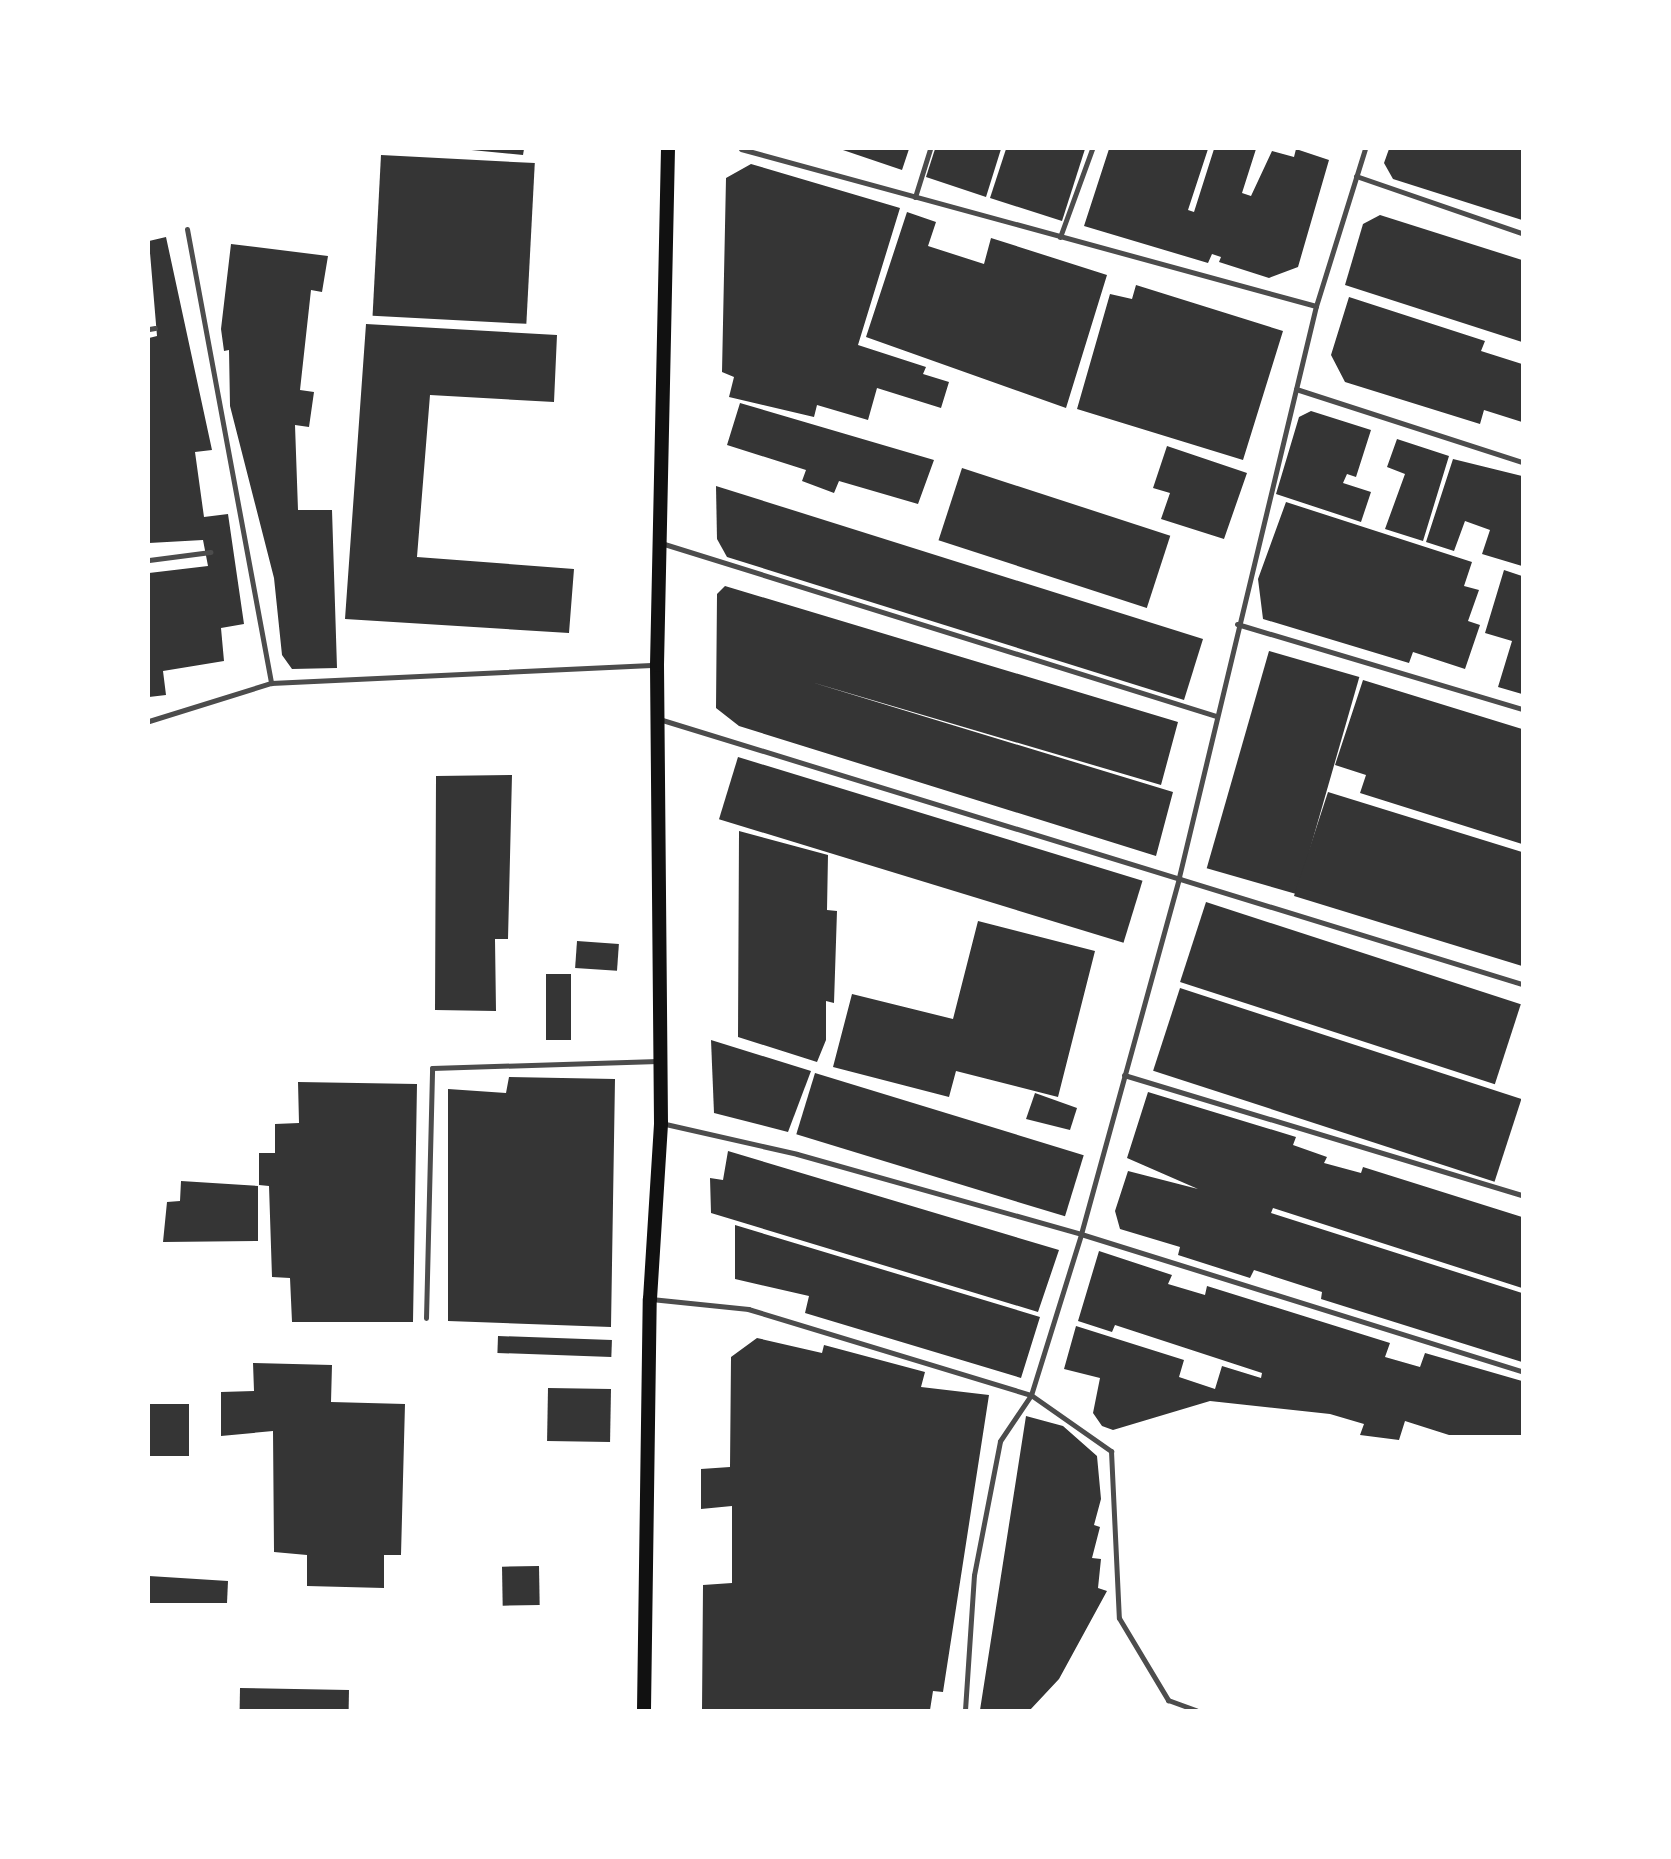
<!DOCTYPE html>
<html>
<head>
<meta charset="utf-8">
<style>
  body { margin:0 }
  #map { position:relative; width:1671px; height:1859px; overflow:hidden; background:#fff; font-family:Inter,sans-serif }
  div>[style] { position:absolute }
  .building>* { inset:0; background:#353535; transform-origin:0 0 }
  .service>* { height:5px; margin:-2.5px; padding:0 2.5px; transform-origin:2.5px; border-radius:2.5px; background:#4c4c4c }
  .secondary>* { height:14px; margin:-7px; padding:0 7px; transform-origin:7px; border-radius:7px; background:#111 }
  span { translate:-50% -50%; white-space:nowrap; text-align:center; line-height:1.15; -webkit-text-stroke:7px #fff; paint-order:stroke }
  .frame { position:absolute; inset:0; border:150px solid #fff; pointer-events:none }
</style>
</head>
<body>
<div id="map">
  <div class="building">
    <i style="clip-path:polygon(461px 149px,524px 149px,523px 155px)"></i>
    <i style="clip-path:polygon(840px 149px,909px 149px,902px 170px)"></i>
    <i style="clip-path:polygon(935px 149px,1001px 149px,986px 197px,926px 177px)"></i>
    <i style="clip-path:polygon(1006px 149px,1085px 149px,1062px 221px,990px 198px)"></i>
    <i style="clip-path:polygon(1109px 149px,1208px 149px,1188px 210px,1194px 212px,1214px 149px,1256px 149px,1242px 193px,1251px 196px,1272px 151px,1294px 157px,1296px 149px,1329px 160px,1298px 267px,1269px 278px,1219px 262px,1221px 257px,1212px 254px,1208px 263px,1084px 226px)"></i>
    <i style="clip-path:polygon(1389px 149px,1522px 149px,1522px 220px,1393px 179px,1384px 163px)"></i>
    <i style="left:381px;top:155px;width:154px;height:161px;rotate:3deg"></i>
    <i style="clip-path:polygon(751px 164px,900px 208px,858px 345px,926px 367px,923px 374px,949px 382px,941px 408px,877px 388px,868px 420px,817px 405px,814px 417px,729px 397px,734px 377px,722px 372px,726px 178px)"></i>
    <i style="clip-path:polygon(907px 212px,936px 222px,928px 246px,984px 264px,991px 238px,1107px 275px,1066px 408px,866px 337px)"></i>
    <i style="clip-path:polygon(1380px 215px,1522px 260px,1522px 342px,1345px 285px,1363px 224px)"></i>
    <i style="clip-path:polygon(166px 237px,212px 450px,195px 452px,204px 517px,228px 514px,244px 624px,221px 628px,224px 661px,163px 671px,166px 695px,149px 697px,149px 573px,208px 566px,203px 540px,149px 543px,149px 338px,157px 336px,149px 241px)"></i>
    <i style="clip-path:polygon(231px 244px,328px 256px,322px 292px,311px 290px,300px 390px,314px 392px,309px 427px,295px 425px,298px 510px,332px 510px,337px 668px,292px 669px,282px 655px,274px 578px,230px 406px,229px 350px,224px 351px,221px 329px)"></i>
    <i style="clip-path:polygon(1136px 285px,1283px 331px,1243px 460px,1077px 409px,1110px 294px,1132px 299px)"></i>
    <i style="clip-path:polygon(1349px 297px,1485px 341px,1481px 351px,1522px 364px,1522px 422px,1484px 410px,1480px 424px,1345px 382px,1331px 355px)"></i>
    <i style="clip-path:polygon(366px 324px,557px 335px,554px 402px,430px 395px,417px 557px,574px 569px,569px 633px,345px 619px)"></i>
    <i style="clip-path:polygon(740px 403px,934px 460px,918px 504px,839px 481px,834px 493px,802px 481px,806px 470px,727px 445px)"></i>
    <i style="clip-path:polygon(1311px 411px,1371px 430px,1356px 477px,1347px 474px,1343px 483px,1371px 492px,1361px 522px,1276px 494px,1299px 417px)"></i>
    <i style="clip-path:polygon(1397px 439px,1449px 456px,1423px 541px,1385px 529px,1405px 474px,1387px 467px)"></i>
    <i style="clip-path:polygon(1167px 446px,1247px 473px,1224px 539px,1161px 519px,1170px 493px,1153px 488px)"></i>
    <i style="clip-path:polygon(1453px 459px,1522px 476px,1522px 566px,1482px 554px,1490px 530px,1465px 521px,1454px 551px,1426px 542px)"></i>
    <i style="left:962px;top:468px;width:219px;height:76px;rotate:18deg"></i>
    <i style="clip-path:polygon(716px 486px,1203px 639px,1184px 700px,727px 557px,717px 539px)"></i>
    <i style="clip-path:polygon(1286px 502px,1472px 562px,1464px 586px,1479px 590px,1468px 621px,1480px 625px,1465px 669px,1413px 652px,1409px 663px,1263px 619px,1258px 579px)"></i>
    <i style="clip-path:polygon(1504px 570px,1522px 576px,1522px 694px,1498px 687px,1512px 641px,1485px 633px)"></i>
    <i style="clip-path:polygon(725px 586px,1178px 722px,1161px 785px,811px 682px,1173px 792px,1156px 856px,739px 726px,716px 708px,717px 594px)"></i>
    <i style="left:1269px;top:651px;width:94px;height:226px;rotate:16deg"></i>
    <i style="clip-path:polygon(1363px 680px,1522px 729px,1522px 844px,1360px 793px,1366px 775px,1335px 765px)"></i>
    <i style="left:738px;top:757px;width:423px;height:65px;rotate:17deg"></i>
    <i style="clip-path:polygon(512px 775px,508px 939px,495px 939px,496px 1011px,435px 1010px,436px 776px)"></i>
    <i style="clip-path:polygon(1328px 792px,1522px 852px,1522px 966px,1294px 896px)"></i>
    <i style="clip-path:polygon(739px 831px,828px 855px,827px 910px,837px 911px,834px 1003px,826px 1001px,826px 1040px,817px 1062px,738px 1037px)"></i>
    <i style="left:1206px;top:902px;width:331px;height:84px;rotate:18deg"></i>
    <i style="clip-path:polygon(978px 921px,1095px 951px,1058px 1097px,956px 1071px,949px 1097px,833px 1067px,852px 994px,953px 1019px)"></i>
    <i style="left:577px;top:941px;width:42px;height:27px;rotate:4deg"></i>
    <i style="left:571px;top:974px;width:66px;height:25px;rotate:90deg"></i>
    <i style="left:1180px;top:988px;width:359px;height:87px;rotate:18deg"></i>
    <i style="clip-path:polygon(711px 1040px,811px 1071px,788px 1132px,714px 1113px)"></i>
    <i style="left:815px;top:1073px;width:281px;height:64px;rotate:17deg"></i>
    <i style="clip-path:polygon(509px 1077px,615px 1079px,611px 1327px,448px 1321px,448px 1089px,506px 1093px)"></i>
    <i style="clip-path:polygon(298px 1082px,417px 1084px,413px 1322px,292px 1322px,290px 1278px,272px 1277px,269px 1186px,259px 1185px,259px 1153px,275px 1153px,275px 1124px,299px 1123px)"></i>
    <i style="clip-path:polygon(1148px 1092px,1296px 1137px,1293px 1145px,1327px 1157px,1324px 1163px,1361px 1173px,1363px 1167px,1522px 1217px,1522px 1288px,1273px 1208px,1271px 1213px,1522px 1293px,1522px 1362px,1321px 1299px,1322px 1292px,1254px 1270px,1250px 1278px,1178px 1255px,1180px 1247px,1120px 1229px,1115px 1211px,1128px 1171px,1198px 1189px,1127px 1158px)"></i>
    <i style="clip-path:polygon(1035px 1093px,1077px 1108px,1070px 1130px,1026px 1119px)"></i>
    <i style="clip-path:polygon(728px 1151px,1059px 1250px,1038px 1312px,711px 1213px,710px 1178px,723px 1180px)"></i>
    <i style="clip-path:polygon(181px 1181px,258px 1186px,258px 1241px,163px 1242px,167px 1202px,180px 1201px)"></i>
    <i style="clip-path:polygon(735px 1225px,1040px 1317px,1021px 1378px,805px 1313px,809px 1296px,735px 1279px)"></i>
    <i style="clip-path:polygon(1099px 1251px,1172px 1275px,1168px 1284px,1205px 1295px,1207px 1286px,1390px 1343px,1385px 1357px,1420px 1367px,1425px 1353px,1522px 1381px,1522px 1435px,1449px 1435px,1405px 1421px,1399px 1440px,1360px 1435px,1364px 1424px,1330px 1414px,1210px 1401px,1113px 1430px,1102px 1426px,1093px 1413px,1100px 1378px,1064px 1369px,1076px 1326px,1184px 1360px,1179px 1377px,1215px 1389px,1222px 1366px,1261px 1378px,1262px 1373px,1115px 1325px,1112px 1332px,1078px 1321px)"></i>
    <i style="left:498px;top:1336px;width:114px;height:17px;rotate:2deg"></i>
    <i style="clip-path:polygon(757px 1338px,822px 1353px,824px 1345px,925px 1372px,921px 1387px,989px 1395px,943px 1692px,933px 1691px,930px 1710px,702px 1710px,703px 1585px,732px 1583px,732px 1506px,701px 1509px,701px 1469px,730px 1467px,731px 1357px)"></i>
    <i style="clip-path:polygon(253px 1363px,332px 1365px,331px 1402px,405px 1404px,401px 1555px,384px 1555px,384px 1588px,307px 1586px,307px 1555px,274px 1552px,273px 1431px,221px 1436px,221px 1392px,254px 1391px)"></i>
    <i style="left:548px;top:1388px;width:63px;height:53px;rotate:1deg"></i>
    <i style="left:149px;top:1404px;width:40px;height:52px"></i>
    <i style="clip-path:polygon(1026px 1416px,1063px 1426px,1097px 1456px,1101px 1499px,1094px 1525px,1100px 1527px,1092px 1558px,1101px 1559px,1098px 1588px,1107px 1591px,1059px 1679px,1030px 1710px,980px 1710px)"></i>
    <i style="left:539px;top:1566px;width:39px;height:37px;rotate:89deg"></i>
    <i style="clip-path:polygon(149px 1576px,228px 1581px,227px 1603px,149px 1603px)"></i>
    <i style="left:240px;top:1688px;width:109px;height:22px;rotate:1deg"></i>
  </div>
  <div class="service">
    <i style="left:741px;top:149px;width:596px;rotate:15.27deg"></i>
    <i style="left:1356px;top:176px;width:176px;rotate:19deg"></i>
    <i style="left:915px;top:197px;width:50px;rotate:-72.6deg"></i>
    <i style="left:187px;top:229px;width:462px;rotate:79.5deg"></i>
    <i style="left:1060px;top:237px;width:94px;rotate:-70deg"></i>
    <i style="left:149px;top:329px;width:6px;rotate:-9deg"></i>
    <i style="left:1296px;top:389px;width:237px;rotate:17.9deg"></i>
    <i style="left:661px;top:543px;width:581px;rotate:17.31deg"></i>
    <i style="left:149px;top:560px;width:62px;rotate:-7.5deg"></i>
    <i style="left:1237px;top:624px;width:297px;rotate:16.6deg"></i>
    <i style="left:659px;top:719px;width:903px;rotate:17.07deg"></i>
    <i style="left:149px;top:721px;width:128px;rotate:-17.3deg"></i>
    <i style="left:271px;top:683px;width:386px;rotate:-2.7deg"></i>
    <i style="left:1124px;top:1075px;width:416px;rotate:16.8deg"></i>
    <i style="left:661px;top:1123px;width:139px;rotate:12.8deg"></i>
    <i style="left:797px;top:1154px;width:295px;rotate:15.7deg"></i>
    <i style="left:1081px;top:1234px;width:462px;rotate:17.3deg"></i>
    <i style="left:651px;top:1299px;width:98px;rotate:5.9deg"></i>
    <i style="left:748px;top:1309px;width:296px;rotate:16.9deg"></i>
    <i style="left:1031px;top:1395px;width:98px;rotate:35deg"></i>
    <i style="left:1111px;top:1451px;width:167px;rotate:87.3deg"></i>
    <i style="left:1119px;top:1618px;width:96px;rotate:59.1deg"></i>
    <i style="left:1168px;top:1700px;width:30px;rotate:20deg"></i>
    <i style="left:426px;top:1318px;width:250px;rotate:-88.6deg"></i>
    <i style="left:432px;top:1068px;width:226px;rotate:-1.8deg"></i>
    <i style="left:965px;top:1710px;width:135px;rotate:-86.2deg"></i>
    <i style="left:974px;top:1575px;width:136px;rotate:-79deg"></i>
    <i style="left:1000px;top:1441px;width:55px;rotate:-56deg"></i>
    <i style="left:1031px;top:1395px;width:169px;rotate:-72.7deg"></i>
    <i style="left:1081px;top:1234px;width:370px;rotate:-74.6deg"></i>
    <i style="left:1179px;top:877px;width:587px;rotate:-76.51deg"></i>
    <i style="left:1316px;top:306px;width:164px;rotate:-72.7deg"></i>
  </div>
  <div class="secondary">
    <i style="left:644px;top:1710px;width:411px;rotate:-89.2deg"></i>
    <i style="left:650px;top:1299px;width:176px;rotate:-86.4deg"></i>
    <i style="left:661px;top:1123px;width:458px;rotate:-90.5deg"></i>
    <i style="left:657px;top:665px;width:516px;rotate:-88.78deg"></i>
  </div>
  <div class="frame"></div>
</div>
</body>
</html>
